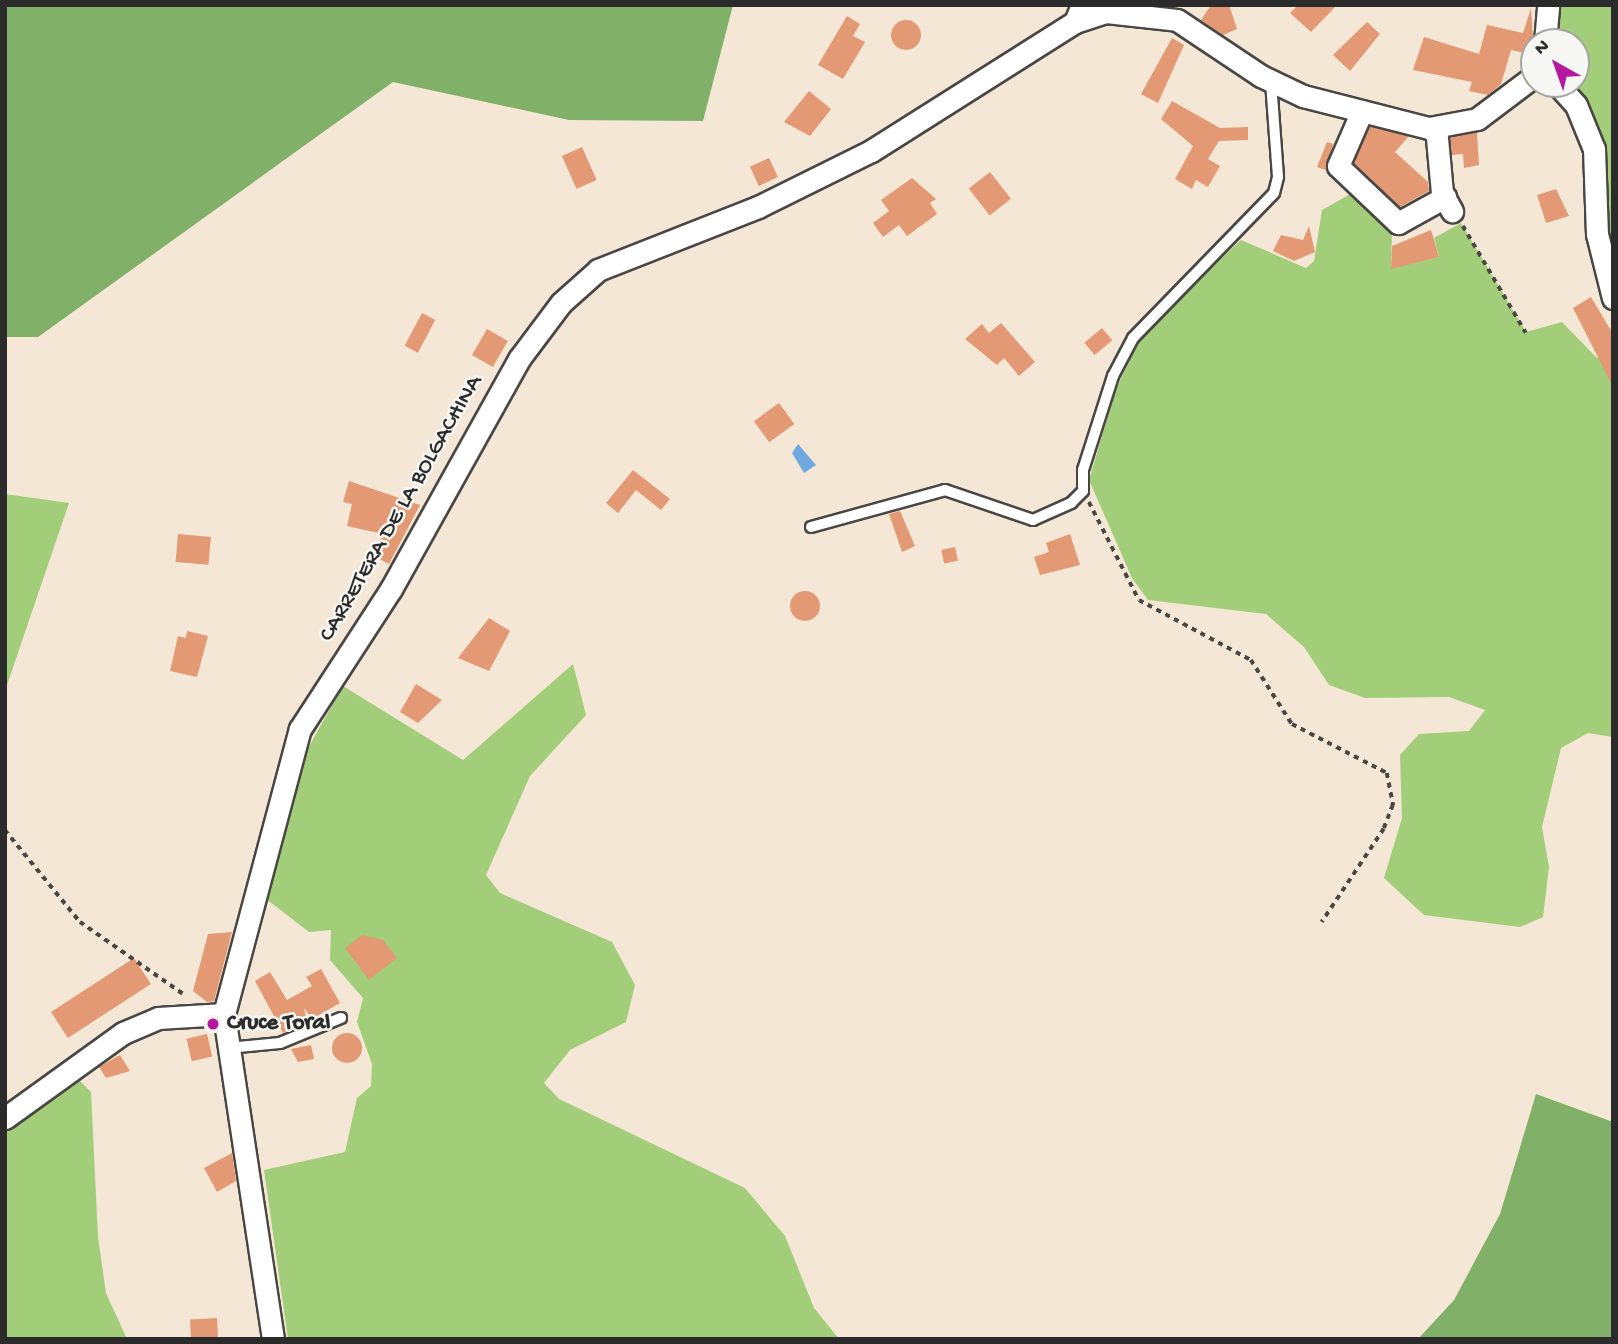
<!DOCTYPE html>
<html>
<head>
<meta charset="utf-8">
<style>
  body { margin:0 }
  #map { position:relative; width:1618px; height:1344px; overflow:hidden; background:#f4e7d5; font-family:"Gochi Hand",sans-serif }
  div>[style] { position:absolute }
  .green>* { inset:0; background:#a2cd79 }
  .forest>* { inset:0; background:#81b069 }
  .water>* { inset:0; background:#70a9df }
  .building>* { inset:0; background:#e39974; transform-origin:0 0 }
  .round { border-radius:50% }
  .path>* { height:3.5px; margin-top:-1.75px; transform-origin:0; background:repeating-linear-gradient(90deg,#494744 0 5px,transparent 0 10px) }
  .roads { filter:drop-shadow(2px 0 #494744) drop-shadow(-2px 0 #494744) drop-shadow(0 2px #494744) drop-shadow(0 -2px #494744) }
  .service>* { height:10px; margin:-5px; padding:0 5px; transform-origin:5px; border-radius:5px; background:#fff }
  .minor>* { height:21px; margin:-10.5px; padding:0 10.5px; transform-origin:10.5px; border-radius:10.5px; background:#fff }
  .dots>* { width:19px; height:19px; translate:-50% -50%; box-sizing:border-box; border:4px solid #f6f6f2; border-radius:50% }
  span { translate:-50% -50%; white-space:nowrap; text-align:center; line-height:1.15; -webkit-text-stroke:5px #f6f6f2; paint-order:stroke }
  .street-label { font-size:23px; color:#2b2b2b }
  .poi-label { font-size:23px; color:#2b2b2b; font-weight:700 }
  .left { translate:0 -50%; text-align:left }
  .frame { position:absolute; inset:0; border:7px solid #2b2b2b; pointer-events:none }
  .north { position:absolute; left:1520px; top:28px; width:70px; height:70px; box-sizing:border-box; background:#f6f6f2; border:2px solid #a5a5a2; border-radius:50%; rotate:320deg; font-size:19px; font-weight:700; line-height:28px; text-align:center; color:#2b2b2b }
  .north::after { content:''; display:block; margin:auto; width:24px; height:32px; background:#b5179e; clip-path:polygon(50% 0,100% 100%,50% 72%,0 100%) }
</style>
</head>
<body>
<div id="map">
  <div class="green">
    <i style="clip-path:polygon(1548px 5px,1613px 5px,1613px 298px,1598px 185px,1557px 84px,1576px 84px,1576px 42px,1545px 42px)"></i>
    <i style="clip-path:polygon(1354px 192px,1392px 230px,1391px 268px,1439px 257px,1434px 238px,1461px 223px,1526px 332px,1562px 322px,1597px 358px,1613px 349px,1613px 737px,1588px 733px,1561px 748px,1542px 827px,1549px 867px,1543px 917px,1520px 927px,1424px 915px,1384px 878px,1402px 818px,1400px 755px,1419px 734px,1469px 731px,1485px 710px,1449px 697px,1365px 698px,1329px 685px,1304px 647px,1266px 614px,1148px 600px,1132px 578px,1089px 480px,1116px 389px,1139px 341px,1165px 311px,1241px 240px,1306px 268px,1314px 261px,1322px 210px)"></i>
    <i style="clip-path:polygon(5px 494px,69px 503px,5px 691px)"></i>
    <i style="clip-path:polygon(573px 664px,586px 715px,530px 776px,486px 875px,500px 893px,612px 942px,635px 985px,626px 1022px,570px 1050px,544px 1083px,559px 1099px,745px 1188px,785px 1236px,814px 1308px,839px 1339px,288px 1339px,264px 1170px,345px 1152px,357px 1098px,371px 1086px,372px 1064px,357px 1022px,363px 998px,330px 960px,331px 930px,309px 932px,265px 898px,299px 764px,343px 686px,463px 760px)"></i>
    <i style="clip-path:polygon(73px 1074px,91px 1092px,98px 1237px,106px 1293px,127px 1339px,5px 1339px,5px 1128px)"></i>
  </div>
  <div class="forest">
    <i style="clip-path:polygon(5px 5px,733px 5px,703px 121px,569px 120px,393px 82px,38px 337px,5px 337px)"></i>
    <i style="clip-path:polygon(1536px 1094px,1613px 1122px,1613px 1339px,1418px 1339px,1454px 1300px,1500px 1214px)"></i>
  </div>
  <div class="water">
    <i style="clip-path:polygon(798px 444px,816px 465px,804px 473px,792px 453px)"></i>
  </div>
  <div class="building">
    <i style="clip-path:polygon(1211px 5px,1229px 5px,1237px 29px,1223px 35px,1201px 20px)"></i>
    <i style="clip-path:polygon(1298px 5px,1337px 5px,1311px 32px,1290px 13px)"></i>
    <i style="clip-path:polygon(1531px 8px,1534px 55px,1511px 50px,1501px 84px,1488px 95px,1469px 91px,1472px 82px,1413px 70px,1424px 37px,1479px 54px,1487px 25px,1523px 33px)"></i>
    <i style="clip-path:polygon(847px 16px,860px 24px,853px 36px,865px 42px,843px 79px,818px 65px)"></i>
    <i class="round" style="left:891px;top:20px;width:30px;height:30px"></i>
    <i style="clip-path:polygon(1367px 22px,1380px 34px,1350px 71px,1333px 55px)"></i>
    <i style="clip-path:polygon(1172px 38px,1184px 45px,1158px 103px,1141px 94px)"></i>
    <i style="clip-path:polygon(809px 91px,831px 109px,810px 136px,784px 122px)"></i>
    <i style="clip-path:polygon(1172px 101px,1220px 128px,1248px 127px,1248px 140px,1219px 141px,1208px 159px,1220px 166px,1208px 187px,1196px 180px,1192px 189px,1175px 179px,1193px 146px,1161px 119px)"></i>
    <i style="clip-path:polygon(1370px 126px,1409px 136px,1395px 152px,1428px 182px,1429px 191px,1400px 207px,1354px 163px)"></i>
    <i style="clip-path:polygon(1477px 132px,1479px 165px,1464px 168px,1463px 154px,1452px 155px,1450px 137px)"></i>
    <i style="clip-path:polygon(1327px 142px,1333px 144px,1326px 170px,1317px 167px)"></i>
    <i style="left:582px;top:147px;width:36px;height:22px;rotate:66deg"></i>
    <i style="left:769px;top:158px;width:21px;height:21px;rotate:65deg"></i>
    <i style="left:990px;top:172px;width:34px;height:27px;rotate:52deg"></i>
    <i style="clip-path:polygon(912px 178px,936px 199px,930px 203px,937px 214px,907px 236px,899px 225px,883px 237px,873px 223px,889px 211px,881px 200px)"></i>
    <i style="clip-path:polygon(1556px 189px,1569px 216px,1546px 223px,1537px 195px)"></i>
    <i style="clip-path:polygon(1309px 226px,1315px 252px,1294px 261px,1273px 251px,1281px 235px,1303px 240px)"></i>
    <i style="clip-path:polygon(1431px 230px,1439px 257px,1391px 269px,1392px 246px)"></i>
    <i style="clip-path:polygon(1591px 297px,1613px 334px,1613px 387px,1573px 308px)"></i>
    <i style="left:422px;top:313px;width:15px;height:37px;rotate:28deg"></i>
    <i style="clip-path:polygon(1001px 323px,1035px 362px,1019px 376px,1004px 358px,997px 365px,965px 339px,982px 324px,989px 333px)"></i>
    <i style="left:1102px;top:328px;width:16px;height:23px;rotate:50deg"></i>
    <i style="left:487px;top:329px;width:24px;height:30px;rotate:30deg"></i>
    <i style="left:779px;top:403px;width:26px;height:31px;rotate:54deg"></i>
    <i style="clip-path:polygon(633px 470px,670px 499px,661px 510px,636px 490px,618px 513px,606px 503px)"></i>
    <i style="clip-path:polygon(349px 481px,420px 505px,389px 564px,372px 555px,383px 534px,347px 526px,352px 504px,343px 502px)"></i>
    <i style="clip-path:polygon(900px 511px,915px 546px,902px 552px,889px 514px)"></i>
    <i style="left:178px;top:534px;width:33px;height:28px;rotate:5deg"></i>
    <i style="clip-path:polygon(1070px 534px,1080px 565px,1040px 575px,1034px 557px,1049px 552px,1046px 543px)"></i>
    <i style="left:955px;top:547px;width:14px;height:14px;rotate:78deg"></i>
    <i class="round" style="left:790px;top:591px;width:30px;height:30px"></i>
    <i style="clip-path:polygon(489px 618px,510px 631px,489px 671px,458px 658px)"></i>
    <i style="clip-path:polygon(187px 631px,208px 636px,197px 677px,170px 671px,178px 636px,186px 638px)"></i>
    <i style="clip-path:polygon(416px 684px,442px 700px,418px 723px,400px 712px)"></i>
    <i style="clip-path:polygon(232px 932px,214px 1001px,207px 1002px,193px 991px,208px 934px)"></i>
    <i style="clip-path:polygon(362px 935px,383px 940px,397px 958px,369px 980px,345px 948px)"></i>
    <i style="left:134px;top:958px;width:31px;height:99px;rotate:57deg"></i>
    <i style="clip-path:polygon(321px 969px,340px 1003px,312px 1019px,304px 1008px,307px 1021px,283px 1033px,255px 981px,270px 972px,287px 1000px,312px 986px,306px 977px)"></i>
    <i class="round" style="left:332px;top:1033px;width:30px;height:30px"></i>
    <i style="left:207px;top:1034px;width:23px;height:21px;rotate:77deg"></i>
    <i style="clip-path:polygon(311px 1045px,314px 1059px,298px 1062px,291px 1049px)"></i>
    <i style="clip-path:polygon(120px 1055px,130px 1071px,106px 1078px,99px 1067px)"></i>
    <i style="clip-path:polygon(232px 1153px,236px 1181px,217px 1192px,204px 1168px)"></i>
    <i style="left:217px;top:1318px;width:21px;height:27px;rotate:87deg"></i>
  </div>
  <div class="path">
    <i style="left:1463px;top:226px;width:124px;rotate:59.5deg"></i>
    <i style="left:1089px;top:502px;width:110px;rotate:63deg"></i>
    <i style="left:1139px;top:600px;width:127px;rotate:28.2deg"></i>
    <i style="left:1251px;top:660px;width:76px;rotate:57.4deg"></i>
    <i style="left:1292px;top:724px;width:107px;rotate:27.3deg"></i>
    <i style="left:1387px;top:773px;width:33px;rotate:79deg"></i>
    <i style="left:1393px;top:805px;width:26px;rotate:111deg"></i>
    <i style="left:1384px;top:829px;width:112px;rotate:123.7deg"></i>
    <i style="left:5px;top:830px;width:119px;rotate:50.8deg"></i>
    <i style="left:80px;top:922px;width:129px;rotate:34.9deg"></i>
  </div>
  <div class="roads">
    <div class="service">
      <i style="left:811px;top:527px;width:139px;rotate:-15.4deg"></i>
      <i style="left:945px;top:490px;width:93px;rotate:18.8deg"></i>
      <i style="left:1033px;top:520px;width:42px;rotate:-24.1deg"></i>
      <i style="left:1071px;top:503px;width:17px;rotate:-45deg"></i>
      <i style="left:1083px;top:491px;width:21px;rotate:-90deg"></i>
      <i style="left:1083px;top:470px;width:99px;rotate:-72.3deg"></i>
      <i style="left:1113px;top:376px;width:43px;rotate:-62.2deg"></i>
      <i style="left:1133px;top:338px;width:202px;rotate:-45.8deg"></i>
      <i style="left:1274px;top:193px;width:16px;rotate:-76deg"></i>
      <i style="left:1278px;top:177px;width:96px;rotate:-94.2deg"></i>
      <i style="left:228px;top:1048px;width:52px;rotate:-5.5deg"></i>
      <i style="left:280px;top:1043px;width:66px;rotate:-22.3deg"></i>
    </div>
    <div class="minor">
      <i style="left:1075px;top:22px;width:33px;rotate:-18deg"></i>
      <i style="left:1106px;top:12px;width:71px;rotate:6.4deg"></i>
      <i style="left:1177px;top:20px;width:101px;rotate:33.7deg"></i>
      <i style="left:1261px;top:76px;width:47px;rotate:25.5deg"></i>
      <i style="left:1303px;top:96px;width:130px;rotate:14.3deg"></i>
      <i style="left:1429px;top:128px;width:49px;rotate:-10.6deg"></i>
      <i style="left:1477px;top:119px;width:71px;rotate:-37deg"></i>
      <i style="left:1545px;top:42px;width:37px;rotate:-85deg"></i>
      <i style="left:1557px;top:84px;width:28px;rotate:48deg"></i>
      <i style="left:1576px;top:105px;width:48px;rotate:67.8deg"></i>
      <i style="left:1594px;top:149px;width:85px;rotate:88deg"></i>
      <i style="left:1597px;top:234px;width:66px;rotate:76deg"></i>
      <i style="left:1362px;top:111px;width:60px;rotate:113.6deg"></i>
      <i style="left:1338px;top:166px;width:83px;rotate:43.5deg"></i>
      <i style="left:1398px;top:223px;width:54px;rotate:-29deg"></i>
      <i style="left:1436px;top:127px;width:66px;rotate:84.8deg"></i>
      <i style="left:1442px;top:193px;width:21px;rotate:61deg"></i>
      <i style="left:5px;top:1118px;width:145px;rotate:-35.8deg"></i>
      <i style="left:123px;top:1033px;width:38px;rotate:-23deg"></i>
      <i style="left:158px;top:1018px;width:66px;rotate:-3.5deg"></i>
      <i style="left:273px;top:1339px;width:329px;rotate:-98.6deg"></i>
      <i style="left:224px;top:1014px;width:295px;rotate:-75.1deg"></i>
      <i style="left:300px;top:729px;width:167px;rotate:-57deg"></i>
      <i style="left:391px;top:589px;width:263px;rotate:-60.9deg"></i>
      <i style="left:519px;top:359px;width:70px;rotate:-53.1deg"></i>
      <i style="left:561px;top:303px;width:50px;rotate:-41.7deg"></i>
      <i style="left:598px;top:270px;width:172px;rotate:-21.5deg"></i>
      <i style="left:758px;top:207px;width:126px;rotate:-26.4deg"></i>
      <i style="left:871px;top:151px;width:241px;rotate:-32.3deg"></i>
      <i style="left:1075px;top:22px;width:18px;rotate:-68deg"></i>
    </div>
  </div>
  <div class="dots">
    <i style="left:213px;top:1024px;background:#b5179e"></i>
  </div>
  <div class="street-label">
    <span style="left:402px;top:509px;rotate:-60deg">CARRETERA DE LA BOLGACHINA</span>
  </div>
  <div class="poi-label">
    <span class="left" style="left:227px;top:1024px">Cruce Toral</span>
  </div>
  <div class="frame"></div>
  <div class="north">N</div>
</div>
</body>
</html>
